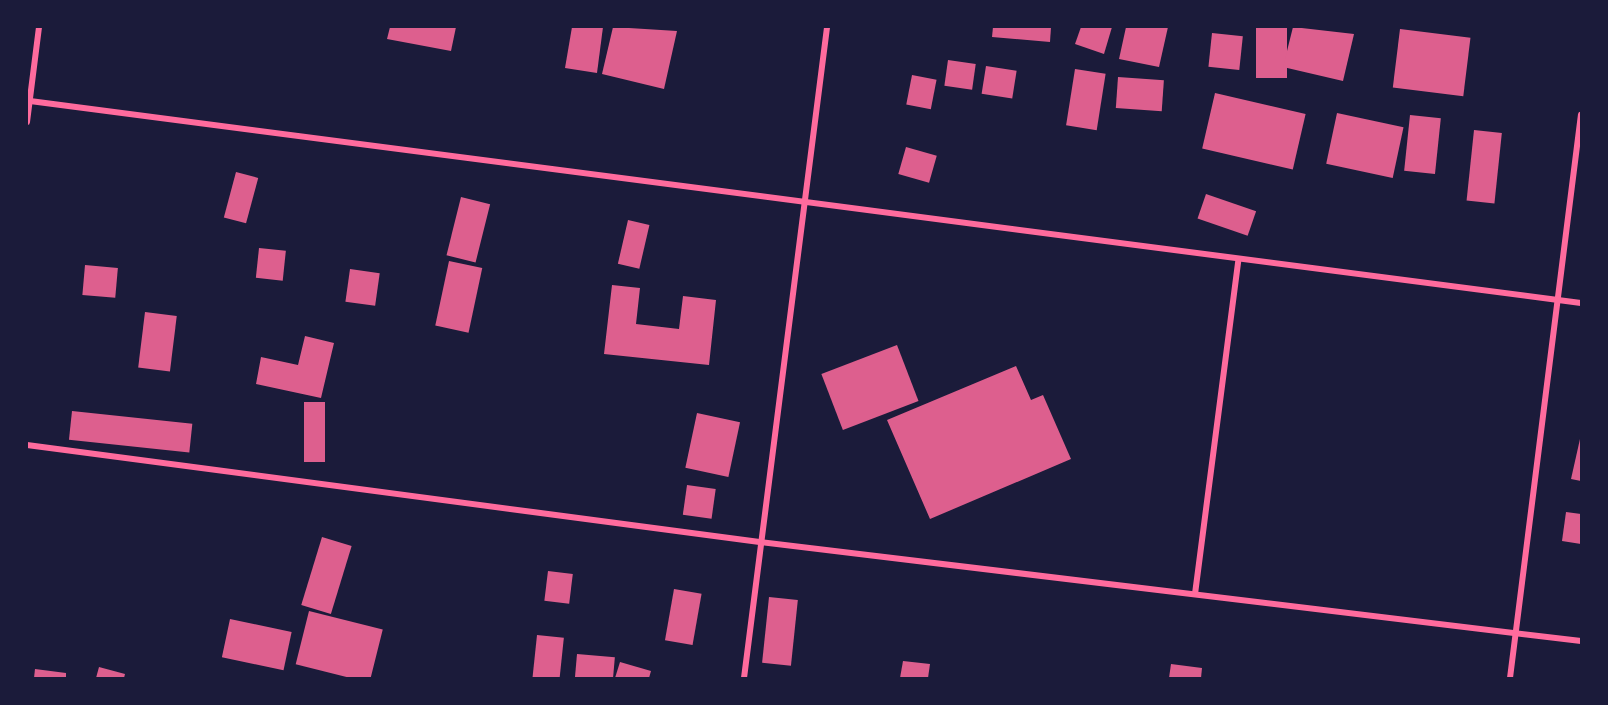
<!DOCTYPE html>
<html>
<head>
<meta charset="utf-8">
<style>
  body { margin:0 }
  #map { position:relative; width:1608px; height:705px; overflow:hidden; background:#1b1b3a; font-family:"Fira Sans Condensed",sans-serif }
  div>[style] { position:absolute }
  .building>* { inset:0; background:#dd5f8e; transform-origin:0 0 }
  .minor>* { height:6px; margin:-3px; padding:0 3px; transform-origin:3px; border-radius:3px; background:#ff6b9d }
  span { translate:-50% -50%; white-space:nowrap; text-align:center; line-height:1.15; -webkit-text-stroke:6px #1b1b3a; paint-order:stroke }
  .frame { position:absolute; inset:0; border:28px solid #1b1b3a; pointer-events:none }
</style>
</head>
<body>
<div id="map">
  <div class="building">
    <i style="clip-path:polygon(390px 27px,456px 27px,451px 51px,387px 39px)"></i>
    <i style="clip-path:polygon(572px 27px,603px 27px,597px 73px,565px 68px)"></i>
    <i style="clip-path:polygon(613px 27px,677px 31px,664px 89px,602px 74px)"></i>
    <i style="clip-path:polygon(993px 27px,1051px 27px,1050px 42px,992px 37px)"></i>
    <i style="clip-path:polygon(1081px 27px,1112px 27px,1104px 54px,1075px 44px)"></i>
    <i style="clip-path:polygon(1126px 27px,1168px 27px,1159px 67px,1119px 59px)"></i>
    <i style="left:1256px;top:27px;width:31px;height:51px"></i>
    <i style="clip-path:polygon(1293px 27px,1354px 34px,1343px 81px,1283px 67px)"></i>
    <i style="left:1400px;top:29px;width:71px;height:59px;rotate:7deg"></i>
    <i style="left:1212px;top:33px;width:31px;height:34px;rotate:6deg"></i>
    <i style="left:948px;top:60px;width:28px;height:26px;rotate:8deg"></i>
    <i style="left:986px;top:66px;width:31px;height:28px;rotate:9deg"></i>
    <i style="left:1075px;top:69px;width:31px;height:57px;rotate:9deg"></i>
    <i style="left:912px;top:75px;width:25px;height:30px;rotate:11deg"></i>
    <i style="left:1118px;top:77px;width:46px;height:31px;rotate:4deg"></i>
    <i style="left:1215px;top:93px;width:93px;height:57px;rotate:13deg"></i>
    <i style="left:1337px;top:113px;width:68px;height:52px;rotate:12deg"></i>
    <i style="left:1410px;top:115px;width:31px;height:56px;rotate:6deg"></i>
    <i style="left:1474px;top:130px;width:28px;height:71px;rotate:6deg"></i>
    <i style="left:906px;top:147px;width:32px;height:28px;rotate:16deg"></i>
    <i style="left:236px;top:172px;width:23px;height:47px;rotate:15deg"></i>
    <i style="left:1206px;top:194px;width:53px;height:26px;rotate:19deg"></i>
    <i style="left:461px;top:197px;width:30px;height:60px;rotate:14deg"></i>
    <i style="left:628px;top:220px;width:22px;height:45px;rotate:13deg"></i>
    <i style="left:259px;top:248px;width:27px;height:30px;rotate:6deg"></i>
    <i style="left:449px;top:261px;width:34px;height:66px;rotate:12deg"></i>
    <i style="left:85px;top:265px;width:33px;height:30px;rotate:5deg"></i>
    <i style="left:350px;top:269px;width:30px;height:33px;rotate:8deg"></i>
    <i style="clip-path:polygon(612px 285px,640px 288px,636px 324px,679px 329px,683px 296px,716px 300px,709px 365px,604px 354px)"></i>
    <i style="left:145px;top:312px;width:32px;height:56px;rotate:7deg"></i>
    <i style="clip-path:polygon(305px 336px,334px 343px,321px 398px,256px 384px,261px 357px,298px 365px)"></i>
    <i style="left:897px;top:345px;width:60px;height:81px;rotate:69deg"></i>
    <i style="clip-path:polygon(1016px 366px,1031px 400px,1043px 395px,1071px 459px,930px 519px,887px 420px)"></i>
    <i style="left:304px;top:402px;width:21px;height:60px"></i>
    <i style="left:72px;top:411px;width:121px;height:29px;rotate:6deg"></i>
    <i style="left:697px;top:413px;width:44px;height:56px;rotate:12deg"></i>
    <i style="clip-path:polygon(1580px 439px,1581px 439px,1581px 481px,1571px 479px)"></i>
    <i style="left:687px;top:485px;width:29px;height:30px;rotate:8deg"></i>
    <i style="clip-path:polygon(1566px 512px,1581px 514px,1581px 544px,1562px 541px)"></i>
    <i style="left:322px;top:537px;width:31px;height:71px;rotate:17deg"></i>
    <i style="left:548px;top:571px;width:25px;height:30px;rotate:7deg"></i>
    <i style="left:674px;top:589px;width:28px;height:52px;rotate:10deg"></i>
    <i style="left:769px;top:597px;width:29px;height:66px;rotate:6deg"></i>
    <i style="left:309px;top:611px;width:76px;height:55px;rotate:14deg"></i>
    <i style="left:230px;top:619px;width:63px;height:39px;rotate:12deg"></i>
    <i style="left:537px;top:635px;width:27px;height:43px;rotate:6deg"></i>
    <i style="left:577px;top:654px;width:38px;height:24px;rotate:5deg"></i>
    <i style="clip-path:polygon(903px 661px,930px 664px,928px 678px,900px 678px)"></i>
    <i style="clip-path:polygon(620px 662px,651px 671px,649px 678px,615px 678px)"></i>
    <i style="clip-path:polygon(1171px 664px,1202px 668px,1201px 678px,1169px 678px)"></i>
    <i style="clip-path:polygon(99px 667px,125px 674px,124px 678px,96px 678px)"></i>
    <i style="clip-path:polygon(35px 669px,66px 673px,66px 678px,34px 678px)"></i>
  </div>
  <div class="minor">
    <i style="left:30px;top:101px;width:1564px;rotate:7.42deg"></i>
    <i style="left:27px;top:122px;width:96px;rotate:-82.8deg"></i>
    <i style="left:27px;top:445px;width:739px;rotate:7.54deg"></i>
    <i style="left:760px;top:542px;width:827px;rotate:6.88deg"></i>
    <i style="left:1195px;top:594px;width:336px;rotate:-82.6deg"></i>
    <i style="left:744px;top:678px;width:656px;rotate:-82.73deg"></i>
    <i style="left:1510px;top:678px;width:568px;rotate:-82.82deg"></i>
  </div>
  <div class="frame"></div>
</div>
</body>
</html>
